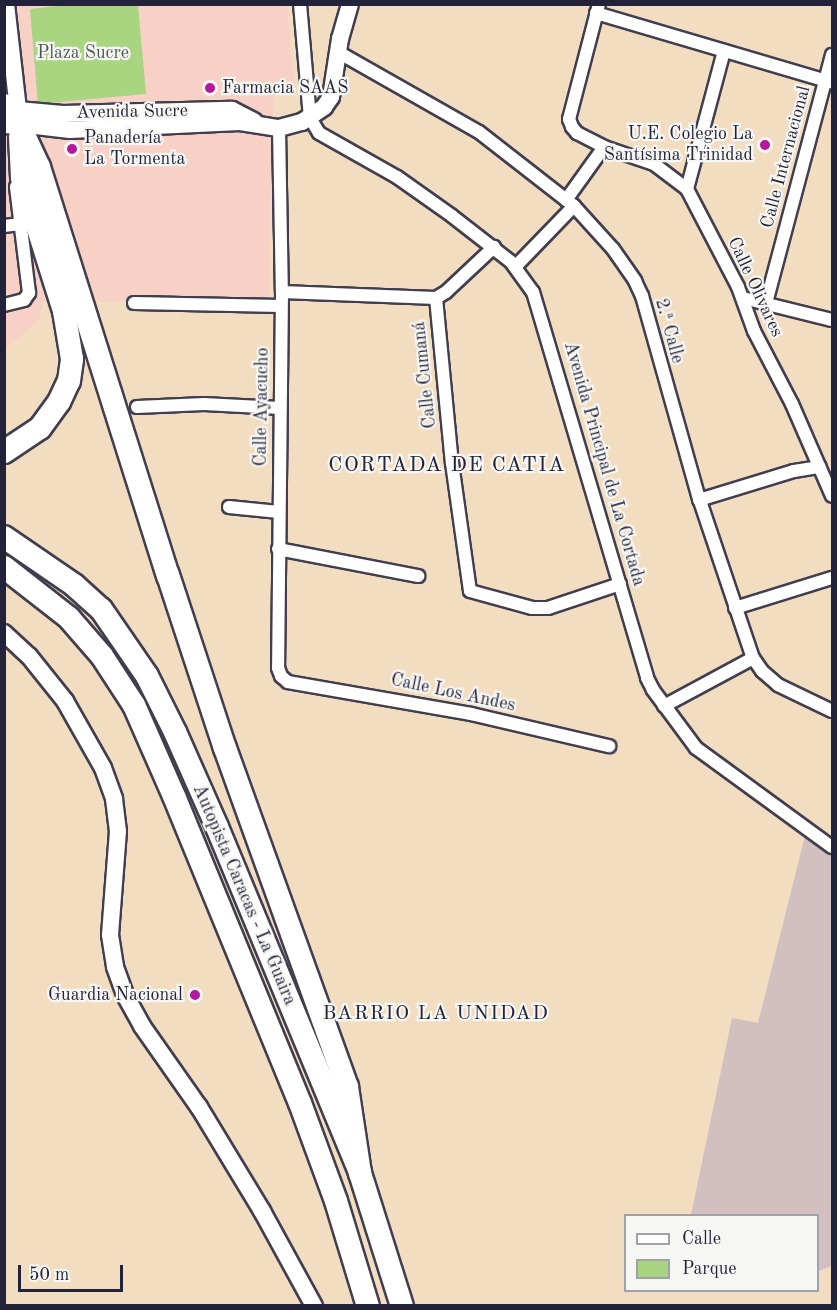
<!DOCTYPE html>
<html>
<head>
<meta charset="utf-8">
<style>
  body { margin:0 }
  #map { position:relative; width:837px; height:1310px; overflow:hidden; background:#f2ddc0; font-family:"Old Standard TT",serif }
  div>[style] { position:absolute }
  .built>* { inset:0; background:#f7d1c6 }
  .industrial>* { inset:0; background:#d2bfbf }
  .green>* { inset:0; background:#a9d480 }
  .roads { filter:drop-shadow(2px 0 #413e4f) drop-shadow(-2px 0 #413e4f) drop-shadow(0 2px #413e4f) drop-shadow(0 -2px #413e4f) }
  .street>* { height:12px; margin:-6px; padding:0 6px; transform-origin:6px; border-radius:6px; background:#fff }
  .secondary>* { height:16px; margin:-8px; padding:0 8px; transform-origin:8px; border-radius:8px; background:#fff }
  .primary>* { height:20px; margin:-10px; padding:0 10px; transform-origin:10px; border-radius:10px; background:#fff }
  .highway>* { height:22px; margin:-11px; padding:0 11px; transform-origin:11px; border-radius:11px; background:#fff }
  .dots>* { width:16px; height:16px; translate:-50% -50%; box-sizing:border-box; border:3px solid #f6f6f2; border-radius:50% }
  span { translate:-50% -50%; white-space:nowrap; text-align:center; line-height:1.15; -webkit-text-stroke:4.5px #f6f6f2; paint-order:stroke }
  .park-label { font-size:18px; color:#4a5750 }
  .poi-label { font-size:18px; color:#22223b }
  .left { translate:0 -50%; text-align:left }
  .right { translate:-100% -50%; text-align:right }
  .street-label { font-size:18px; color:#22223b }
  .neighbourhood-label { font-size:20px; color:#22223b; letter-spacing:1.5px }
  .quarter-label { font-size:21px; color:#22223b; letter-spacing:1.5px }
  .frame { position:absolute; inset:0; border:6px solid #22223b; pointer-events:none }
  .legend { position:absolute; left:624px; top:1214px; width:195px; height:78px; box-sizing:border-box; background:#f6f6f2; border:2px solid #a1a1a9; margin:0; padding:8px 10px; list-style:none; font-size:18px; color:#22223b }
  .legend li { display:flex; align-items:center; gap:12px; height:30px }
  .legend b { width:30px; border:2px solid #a1a1a9 }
  .scale { position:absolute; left:18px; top:1265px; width:105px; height:27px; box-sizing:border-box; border:3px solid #22223b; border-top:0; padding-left:8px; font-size:18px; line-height:21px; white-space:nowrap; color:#22223b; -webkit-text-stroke:4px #f6f6f2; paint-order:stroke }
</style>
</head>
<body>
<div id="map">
  <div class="built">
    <i style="clip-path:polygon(5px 5px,287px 5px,294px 84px,289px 90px,273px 92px,269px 303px,44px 301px,38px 321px,5px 349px)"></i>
  </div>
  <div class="industrial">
    <i style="clip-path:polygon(805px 836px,832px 854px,832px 1266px,818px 1271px,818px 1216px,691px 1215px,732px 1018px,758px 1023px)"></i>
  </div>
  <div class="green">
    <i style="clip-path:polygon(76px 4px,138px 5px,146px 94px,38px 104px,30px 9px)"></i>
  </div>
  <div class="roads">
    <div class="street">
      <i style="left:300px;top:4px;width:114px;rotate:85deg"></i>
      <i style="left:310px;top:118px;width:17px;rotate:59deg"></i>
      <i style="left:319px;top:133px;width:90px;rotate:29.4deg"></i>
      <i style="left:397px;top:177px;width:67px;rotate:35.3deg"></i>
      <i style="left:452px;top:216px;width:75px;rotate:37.9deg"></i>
      <i style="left:511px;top:262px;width:37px;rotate:54deg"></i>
      <i style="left:533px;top:292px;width:402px;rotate:73.5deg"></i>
      <i style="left:647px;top:678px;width:13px;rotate:63deg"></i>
      <i style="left:653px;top:690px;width:72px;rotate:53.4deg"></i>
      <i style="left:696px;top:748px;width:168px;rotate:36.1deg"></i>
      <i style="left:599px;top:4px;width:119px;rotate:104.6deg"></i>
      <i style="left:569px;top:119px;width:9px;rotate:69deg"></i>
      <i style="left:572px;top:127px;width:8px;rotate:50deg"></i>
      <i style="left:577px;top:133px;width:30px;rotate:27deg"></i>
      <i style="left:604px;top:147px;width:53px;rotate:18.8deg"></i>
      <i style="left:654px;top:164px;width:41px;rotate:37.1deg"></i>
      <i style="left:687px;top:189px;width:110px;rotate:62.5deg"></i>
      <i style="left:738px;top:287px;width:47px;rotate:70deg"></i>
      <i style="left:754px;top:331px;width:82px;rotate:62.5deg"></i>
      <i style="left:792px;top:404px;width:100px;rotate:66.5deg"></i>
      <i style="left:596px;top:13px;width:245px;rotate:16.4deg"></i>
      <i style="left:338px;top:52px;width:162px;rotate:29.6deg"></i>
      <i style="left:479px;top:132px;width:120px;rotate:37.9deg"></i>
      <i style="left:574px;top:206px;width:58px;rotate:47.8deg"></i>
      <i style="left:613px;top:249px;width:39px;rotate:55deg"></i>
      <i style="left:635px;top:281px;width:17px;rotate:65deg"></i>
      <i style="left:642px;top:296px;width:207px;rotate:74.3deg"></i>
      <i style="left:698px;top:495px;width:172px;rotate:71.4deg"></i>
      <i style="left:753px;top:658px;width:16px;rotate:55deg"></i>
      <i style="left:762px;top:671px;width:21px;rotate:41deg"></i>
      <i style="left:778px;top:685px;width:60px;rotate:25.7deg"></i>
      <i style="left:279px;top:128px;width:164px;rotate:89deg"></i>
      <i style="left:282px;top:292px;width:376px;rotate:90.6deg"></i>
      <i style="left:278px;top:668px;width:9px;rotate:69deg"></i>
      <i style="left:281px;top:676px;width:9px;rotate:41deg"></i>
      <i style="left:288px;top:682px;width:186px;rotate:9.9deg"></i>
      <i style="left:471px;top:714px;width:142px;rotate:13.1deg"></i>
      <i style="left:687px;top:189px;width:143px;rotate:-75deg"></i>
      <i style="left:566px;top:200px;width:65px;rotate:-54.4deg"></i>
      <i style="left:4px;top:226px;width:16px;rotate:-7deg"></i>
      <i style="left:515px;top:267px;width:85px;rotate:-46deg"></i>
      <i style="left:282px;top:292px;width:154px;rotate:2.2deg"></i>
      <i style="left:436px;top:298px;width:12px;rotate:-31deg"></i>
      <i style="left:446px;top:292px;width:66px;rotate:-43.2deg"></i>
      <i style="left:436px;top:298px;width:166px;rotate:84.5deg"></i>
      <i style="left:452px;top:463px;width:129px;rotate:82deg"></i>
      <i style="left:470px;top:591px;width:64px;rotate:15.3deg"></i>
      <i style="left:532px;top:608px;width:16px"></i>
      <i style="left:548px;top:608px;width:76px;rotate:-18.4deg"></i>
      <i style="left:743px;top:298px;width:92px;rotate:13.9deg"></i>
      <i style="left:134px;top:303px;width:147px;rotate:1.2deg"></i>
      <i style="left:766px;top:303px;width:257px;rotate:-75.1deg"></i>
      <i style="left:4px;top:305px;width:21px;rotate:-14deg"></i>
      <i style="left:24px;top:300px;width:9px;rotate:-54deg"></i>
      <i style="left:29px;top:293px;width:107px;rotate:-97deg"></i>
      <i style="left:137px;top:407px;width:67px;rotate:-2.6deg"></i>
      <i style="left:204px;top:404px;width:76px;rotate:3deg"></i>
      <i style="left:699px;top:500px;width:99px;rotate:-17deg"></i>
      <i style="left:794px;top:471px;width:26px;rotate:-9deg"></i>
      <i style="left:229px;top:507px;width:50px;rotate:5.7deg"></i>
      <i style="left:278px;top:549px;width:143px;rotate:10.9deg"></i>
      <i style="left:735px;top:608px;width:102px;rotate:-17.2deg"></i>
      <i style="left:664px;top:706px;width:101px;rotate:-28.3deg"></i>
    </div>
    <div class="secondary">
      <i style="left:6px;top:4px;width:107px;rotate:83.5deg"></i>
      <i style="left:18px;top:110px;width:45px;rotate:5.1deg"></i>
      <i style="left:63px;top:114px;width:169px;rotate:-1.4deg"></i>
      <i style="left:232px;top:110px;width:25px;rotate:27deg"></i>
      <i style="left:19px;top:124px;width:51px;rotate:6.7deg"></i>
      <i style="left:70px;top:130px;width:170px;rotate:-2.7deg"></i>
      <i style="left:240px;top:122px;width:39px;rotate:9deg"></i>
      <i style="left:279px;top:128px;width:24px;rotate:-15deg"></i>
      <i style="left:302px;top:122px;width:27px;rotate:-34deg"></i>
      <i style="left:324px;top:107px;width:12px;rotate:-55deg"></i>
      <i style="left:331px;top:97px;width:59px;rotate:-81.2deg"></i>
      <i style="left:340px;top:39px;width:36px;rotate:-74deg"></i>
      <i style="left:4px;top:633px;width:34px;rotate:43deg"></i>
      <i style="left:29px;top:656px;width:58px;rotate:51.3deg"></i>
      <i style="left:65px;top:701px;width:77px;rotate:60.4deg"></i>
      <i style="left:103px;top:768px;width:33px;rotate:70deg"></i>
      <i style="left:114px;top:799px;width:32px;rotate:83deg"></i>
      <i style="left:118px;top:831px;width:104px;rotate:94.4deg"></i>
      <i style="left:110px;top:935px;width:32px;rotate:81deg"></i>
      <i style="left:115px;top:967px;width:30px;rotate:70deg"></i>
      <i style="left:125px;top:995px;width:35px;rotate:61deg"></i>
      <i style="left:142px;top:1026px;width:99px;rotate:54.9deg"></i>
      <i style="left:199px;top:1107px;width:122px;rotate:58.8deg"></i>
      <i style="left:262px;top:1211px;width:108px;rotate:61.3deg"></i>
    </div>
    <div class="primary">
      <i style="left:4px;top:104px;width:15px;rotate:23deg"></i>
      <i style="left:18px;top:110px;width:14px;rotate:86deg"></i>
      <i style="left:19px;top:124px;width:15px;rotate:-176deg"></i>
    </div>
    <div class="highway">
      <i style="left:19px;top:124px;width:47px;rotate:65.1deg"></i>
      <i style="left:39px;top:167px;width:428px;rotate:72.5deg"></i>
      <i style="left:168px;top:575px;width:182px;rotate:71.8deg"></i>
      <i style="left:225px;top:748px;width:360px;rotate:70.2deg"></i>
      <i style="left:347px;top:1087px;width:87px;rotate:81.4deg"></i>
      <i style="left:4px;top:452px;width:43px;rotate:-33.7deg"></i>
      <i style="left:40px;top:428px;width:32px;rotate:-54deg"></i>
      <i style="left:59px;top:402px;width:23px;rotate:-65deg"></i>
      <i style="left:69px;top:381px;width:22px;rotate:-82deg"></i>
      <i style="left:72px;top:359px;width:49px;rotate:-99.5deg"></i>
      <i style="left:64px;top:311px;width:139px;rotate:-107.5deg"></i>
      <i style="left:22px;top:178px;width:41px;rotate:-92.8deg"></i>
      <i style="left:4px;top:537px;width:85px;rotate:34.4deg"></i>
      <i style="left:74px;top:585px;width:36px;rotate:42deg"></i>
      <i style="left:101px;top:609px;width:81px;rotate:55.5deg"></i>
      <i style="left:147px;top:676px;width:63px;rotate:63.4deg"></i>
      <i style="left:175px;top:732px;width:104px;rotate:66.1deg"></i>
      <i style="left:217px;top:827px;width:374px;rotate:67.5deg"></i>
      <i style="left:360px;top:1173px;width:139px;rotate:72.5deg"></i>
      <i style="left:4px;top:567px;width:83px;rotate:38.1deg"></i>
      <i style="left:69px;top:618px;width:50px;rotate:49deg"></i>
      <i style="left:102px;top:656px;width:59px;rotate:56.9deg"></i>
      <i style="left:134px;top:705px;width:99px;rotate:66.3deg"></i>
      <i style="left:174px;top:796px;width:332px;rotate:67.7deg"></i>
      <i style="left:300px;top:1103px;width:104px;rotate:69.8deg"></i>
      <i style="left:336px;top:1201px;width:110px;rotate:73.1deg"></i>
    </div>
  </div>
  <div class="dots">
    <i style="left:210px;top:88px;background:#b5179e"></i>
    <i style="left:765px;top:145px;background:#b5179e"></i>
    <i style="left:72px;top:149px;background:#b5179e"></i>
    <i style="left:195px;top:995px;background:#b5179e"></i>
  </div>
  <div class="park-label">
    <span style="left:83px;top:53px">Plaza Sucre</span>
  </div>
  <div class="poi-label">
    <span class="left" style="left:222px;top:88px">Farmacia SAAS</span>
    <span class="right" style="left:753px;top:145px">U.E. Colegio La<br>Santísima Trinidad</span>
    <span class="left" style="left:84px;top:149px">Panadería<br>La Tormenta</span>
    <span class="right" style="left:183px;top:995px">Guardia Nacional</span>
  </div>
  <div class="street-label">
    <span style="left:132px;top:112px;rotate:-1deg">Avenida Sucre</span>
    <span style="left:786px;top:157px;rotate:-75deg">Calle Internacional</span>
    <span style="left:755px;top:287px;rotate:65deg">Calle Olivares</span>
    <span style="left:669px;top:331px;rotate:75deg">2.ª Calle</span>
    <span style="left:425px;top:375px;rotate:-96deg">Calle Cumaná</span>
    <span style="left:262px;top:407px;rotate:-89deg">Calle Ayacucho</span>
    <span style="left:604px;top:464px;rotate:74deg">Avenida Principal de La Cortada</span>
    <span style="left:453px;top:693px;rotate:12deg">Calle Los Andes</span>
    <span style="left:244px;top:895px;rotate:67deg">Autopista Caracas - La Guaira</span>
  </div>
  <div class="neighbourhood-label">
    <span style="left:436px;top:1014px">BARRIO LA UNIDAD</span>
  </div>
  <div class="quarter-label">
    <span style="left:447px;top:466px">CORTADA DE CATIA</span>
  </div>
  <div class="frame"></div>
  <ul class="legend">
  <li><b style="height:8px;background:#fff"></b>Calle</li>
  <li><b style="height:16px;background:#a9d480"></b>Parque</li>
  </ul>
  <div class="scale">50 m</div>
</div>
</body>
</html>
